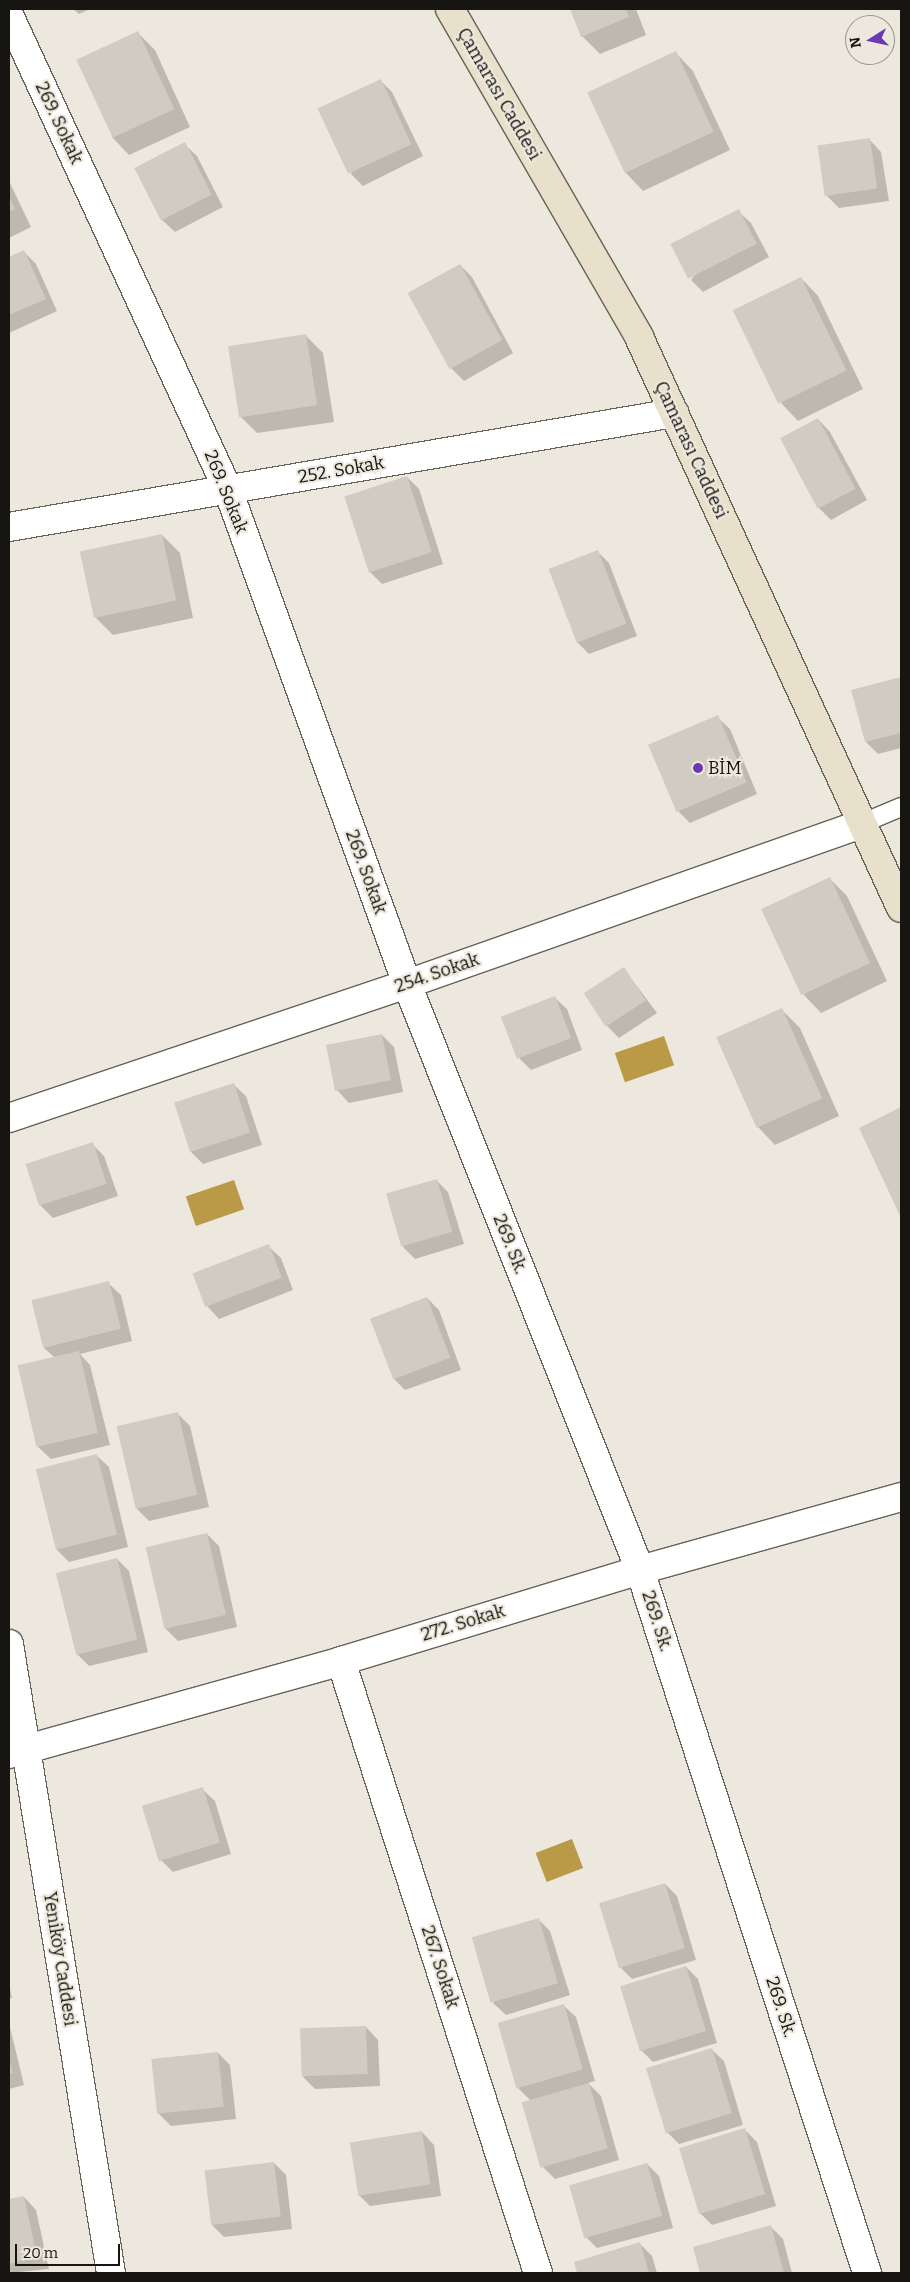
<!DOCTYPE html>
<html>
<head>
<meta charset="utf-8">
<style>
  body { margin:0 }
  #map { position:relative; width:910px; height:2282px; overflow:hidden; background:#ede8dd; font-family:Bitter,serif }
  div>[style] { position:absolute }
  .water>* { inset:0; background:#ba9a47; transform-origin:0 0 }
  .shadow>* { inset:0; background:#0003 }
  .building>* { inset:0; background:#d1ccc1; transform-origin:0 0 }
  .roads { filter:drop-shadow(1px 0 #666258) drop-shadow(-1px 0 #666258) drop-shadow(0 1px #666258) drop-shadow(0 -1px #666258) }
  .lane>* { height:18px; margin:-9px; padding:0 9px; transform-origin:9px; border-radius:9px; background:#fff }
  .street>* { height:28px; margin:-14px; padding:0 14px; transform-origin:14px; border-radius:14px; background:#fff }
  .secondary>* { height:28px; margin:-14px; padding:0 14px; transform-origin:14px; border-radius:14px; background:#e8e0ca }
  .dots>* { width:14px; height:14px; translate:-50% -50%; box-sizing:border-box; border:2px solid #ede8dd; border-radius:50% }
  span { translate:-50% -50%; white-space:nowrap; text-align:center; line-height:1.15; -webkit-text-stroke:4px #ede8dd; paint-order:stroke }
  .street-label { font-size:18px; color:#171511 }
  .poi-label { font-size:18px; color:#171511 }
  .left { translate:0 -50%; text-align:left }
  .frame { position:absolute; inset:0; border:10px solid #171511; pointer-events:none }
  .north { position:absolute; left:845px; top:15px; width:50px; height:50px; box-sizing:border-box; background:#ede8dd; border:1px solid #97948b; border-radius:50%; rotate:260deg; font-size:14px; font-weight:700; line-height:20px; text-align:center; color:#171511 }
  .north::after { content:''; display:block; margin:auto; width:18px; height:22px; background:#6b3ab2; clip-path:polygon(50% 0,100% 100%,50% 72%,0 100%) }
  .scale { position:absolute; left:15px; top:2244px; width:105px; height:22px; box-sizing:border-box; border:2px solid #171511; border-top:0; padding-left:6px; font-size:15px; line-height:18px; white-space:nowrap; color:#171511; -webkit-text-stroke:4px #ede8dd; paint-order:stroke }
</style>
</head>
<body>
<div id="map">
  <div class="water">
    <i style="left:664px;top:1036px;width:31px;height:52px;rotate:71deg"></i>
    <i style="left:234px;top:1180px;width:31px;height:51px;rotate:71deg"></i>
    <i style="left:572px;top:1839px;width:31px;height:39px;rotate:69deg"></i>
  </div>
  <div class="shadow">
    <i style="clip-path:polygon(73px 9px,90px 9px,79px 14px)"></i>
    <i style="clip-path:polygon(571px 9px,636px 9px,646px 35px,600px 54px,582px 36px)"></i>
    <i style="clip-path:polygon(138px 33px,155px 50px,190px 127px,129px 155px,112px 137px)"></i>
    <i style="clip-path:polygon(676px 53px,693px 71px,730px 150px,643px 191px,626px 173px)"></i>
    <i style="clip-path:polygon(380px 80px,392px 92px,423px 156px,363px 186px,351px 174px)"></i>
    <i style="clip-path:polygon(869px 139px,881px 152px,889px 201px,839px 208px,827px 196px)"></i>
    <i style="clip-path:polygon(184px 144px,197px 156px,223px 207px,175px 232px,162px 220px)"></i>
    <i style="clip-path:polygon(9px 181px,31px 227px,9px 238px)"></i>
    <i style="clip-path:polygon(738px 211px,751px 223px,769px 257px,703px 292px,691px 280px)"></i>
    <i style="clip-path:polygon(24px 252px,36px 264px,57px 311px,9px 333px,9px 258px)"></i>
    <i style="clip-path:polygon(460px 265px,472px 277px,513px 353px,464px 381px,452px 369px,410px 293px)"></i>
    <i style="clip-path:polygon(801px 278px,818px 296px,863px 389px,798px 421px,781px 403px)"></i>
    <i style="clip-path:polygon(305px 335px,323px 353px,334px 422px,257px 433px,240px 416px,229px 347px)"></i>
    <i style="clip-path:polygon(818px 419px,830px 432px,867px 500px,831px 520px,819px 508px,782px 439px)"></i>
    <i style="clip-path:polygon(407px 477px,419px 489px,443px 564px,382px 584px,370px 572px)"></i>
    <i style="clip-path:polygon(162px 535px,180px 553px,193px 618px,113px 635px,95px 617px)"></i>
    <i style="clip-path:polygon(597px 551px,609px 563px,637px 636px,589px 654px,577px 642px)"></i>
    <i style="clip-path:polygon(901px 679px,901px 748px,878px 754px,866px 742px)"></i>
    <i style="clip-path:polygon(717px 717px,730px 729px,757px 794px,690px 823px,678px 811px)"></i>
    <i style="clip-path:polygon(830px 879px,847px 896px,887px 981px,821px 1013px,804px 995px)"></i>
    <i style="clip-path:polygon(624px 969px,657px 1013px,619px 1038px,607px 1026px)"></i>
    <i style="clip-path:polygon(554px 997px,567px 1009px,582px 1050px,531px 1070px,519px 1058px)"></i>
    <i style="clip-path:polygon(782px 1010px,800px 1028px,839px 1116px,775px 1145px,758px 1127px)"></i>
    <i style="clip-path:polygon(382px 1035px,394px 1047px,403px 1092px,349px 1103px,337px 1090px)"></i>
    <i style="clip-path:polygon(233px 1084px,246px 1096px,262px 1145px,203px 1164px,191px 1152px)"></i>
    <i style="clip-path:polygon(901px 1109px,901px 1215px,860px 1128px)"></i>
    <i style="clip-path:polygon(92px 1144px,104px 1156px,118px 1196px,53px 1218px,41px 1206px,28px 1166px)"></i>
    <i style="clip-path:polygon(436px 1180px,448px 1192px,464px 1244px,415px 1259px,403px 1247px)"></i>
    <i style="clip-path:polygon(268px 1246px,281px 1258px,293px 1290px,219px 1319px,207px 1306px)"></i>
    <i style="clip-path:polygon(108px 1283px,121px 1295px,132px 1341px,80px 1354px,90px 1365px,110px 1445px,51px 1459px,38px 1447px,55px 1358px,44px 1348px)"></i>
    <i style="clip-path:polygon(427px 1298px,439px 1310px,461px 1370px,405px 1390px,393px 1378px)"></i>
    <i style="clip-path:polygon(178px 1414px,190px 1426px,209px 1507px,149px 1521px,137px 1509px)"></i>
    <i style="clip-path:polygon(96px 1455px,109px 1467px,128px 1547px,69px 1562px,56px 1549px)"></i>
    <i style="clip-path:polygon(207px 1534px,219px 1546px,237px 1627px,178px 1641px,166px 1629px)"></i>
    <i style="clip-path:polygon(117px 1559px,129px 1571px,148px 1652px,89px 1666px,77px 1654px,58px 1573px)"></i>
    <i style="clip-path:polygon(202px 1789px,215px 1801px,231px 1854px,173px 1872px,161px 1860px)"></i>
    <i style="clip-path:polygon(665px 1884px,677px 1896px,696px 1960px,632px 1979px,620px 1967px)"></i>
    <i style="clip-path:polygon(538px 1919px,550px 1931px,570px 1995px,506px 2015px,493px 2003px)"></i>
    <i style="clip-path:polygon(686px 1967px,698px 1979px,717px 2043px,653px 2062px,641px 2050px)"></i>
    <i style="clip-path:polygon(9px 1984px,12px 1998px,9px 1998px)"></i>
    <i style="clip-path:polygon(563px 2005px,576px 2017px,595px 2081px,588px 2083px,601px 2096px,619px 2160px,555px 2179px,543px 2167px,531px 2101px,518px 2088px)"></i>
    <i style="clip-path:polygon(9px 2023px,24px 2085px,9px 2089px)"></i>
    <i style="clip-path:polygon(366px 2027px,378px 2040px,380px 2086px,315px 2089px,303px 2077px)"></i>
    <i style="clip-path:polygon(711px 2049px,724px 2061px,743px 2125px,679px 2144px,667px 2132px)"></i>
    <i style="clip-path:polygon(218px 2053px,230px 2065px,236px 2119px,171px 2126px,158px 2113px)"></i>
    <i style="clip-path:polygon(745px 2130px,757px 2142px,776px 2206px,712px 2225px,700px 2213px)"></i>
    <i style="clip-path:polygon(422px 2132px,434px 2145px,441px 2196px,370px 2206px,358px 2194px)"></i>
    <i style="clip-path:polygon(274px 2163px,286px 2175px,292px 2229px,224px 2237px,212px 2225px)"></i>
    <i style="clip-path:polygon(647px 2164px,659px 2176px,673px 2228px,597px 2248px,585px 2236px)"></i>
    <i style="clip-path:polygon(24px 2197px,36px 2210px,49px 2269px,9px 2273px,9px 2200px)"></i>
    <i style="clip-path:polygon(770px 2226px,783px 2239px,792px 2273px,701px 2273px,694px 2247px)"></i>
    <i style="clip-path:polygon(640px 2244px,652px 2256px,657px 2273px,579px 2273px,575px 2263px)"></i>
  </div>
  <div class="building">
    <i style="clip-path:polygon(570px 9px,626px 9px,629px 17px,581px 37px)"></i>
    <i style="left:138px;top:31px;width:86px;height:68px;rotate:65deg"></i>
    <i style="left:676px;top:51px;width:89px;height:98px;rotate:65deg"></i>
    <i style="left:381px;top:79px;width:72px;height:70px;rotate:65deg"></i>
    <i style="left:870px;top:138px;width:51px;height:53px;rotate:82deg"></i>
    <i style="left:185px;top:142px;width:59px;height:57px;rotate:63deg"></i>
    <i style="clip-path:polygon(9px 197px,15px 209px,9px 212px)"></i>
    <i style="left:739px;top:209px;width:39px;height:77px;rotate:63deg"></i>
    <i style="clip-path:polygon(24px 250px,46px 299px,9px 315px,9px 257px)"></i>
    <i style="left:460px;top:264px;width:87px;height:60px;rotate:61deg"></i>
    <i style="left:801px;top:277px;width:104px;height:76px;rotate:64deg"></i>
    <i style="left:306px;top:334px;width:72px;height:79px;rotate:81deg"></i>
    <i style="left:818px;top:418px;width:80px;height:43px;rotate:62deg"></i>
    <i style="left:407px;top:476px;width:80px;height:66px;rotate:72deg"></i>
    <i style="left:162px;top:534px;width:68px;height:84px;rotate:78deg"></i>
    <i style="left:598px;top:550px;width:79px;height:53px;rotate:69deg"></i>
    <i style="clip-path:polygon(901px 677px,901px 733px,865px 742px,851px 690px)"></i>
    <i style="left:718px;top:715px;width:73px;height:76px;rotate:67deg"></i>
    <i style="left:830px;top:877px;width:95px;height:76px;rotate:65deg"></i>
    <i style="left:624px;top:967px;width:40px;height:48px;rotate:57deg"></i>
    <i style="left:555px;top:996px;width:45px;height:58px;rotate:69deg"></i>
    <i style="left:782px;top:1008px;width:99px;height:72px;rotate:66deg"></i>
    <i style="left:382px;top:1034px;width:47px;height:57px;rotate:79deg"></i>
    <i style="left:234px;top:1083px;width:52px;height:63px;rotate:72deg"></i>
    <i style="clip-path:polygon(901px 1107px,901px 1218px,859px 1128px)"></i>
    <i style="left:93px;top:1142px;width:44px;height:71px;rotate:72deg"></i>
    <i style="left:437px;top:1179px;width:55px;height:53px;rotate:74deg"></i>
    <i style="left:269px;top:1244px;width:36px;height:82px;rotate:69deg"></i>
    <i style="left:109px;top:1281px;width:49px;height:80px;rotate:76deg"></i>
    <i style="left:427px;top:1297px;width:65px;height:61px;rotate:69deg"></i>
    <i style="left:79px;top:1351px;width:84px;height:63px;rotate:77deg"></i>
    <i style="left:178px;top:1412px;width:85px;height:63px;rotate:77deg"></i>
    <i style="left:97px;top:1454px;width:83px;height:63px;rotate:76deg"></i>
    <i style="left:207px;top:1533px;width:84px;height:63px;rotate:77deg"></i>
    <i style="left:117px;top:1558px;width:84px;height:63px;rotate:76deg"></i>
    <i style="left:203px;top:1787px;width:58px;height:64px;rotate:73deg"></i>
    <i style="left:665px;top:1883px;width:68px;height:69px;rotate:73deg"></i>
    <i style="left:539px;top:1918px;width:68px;height:70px;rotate:74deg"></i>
    <i style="left:686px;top:1966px;width:68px;height:69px;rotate:73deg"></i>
    <i style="left:564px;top:2004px;width:68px;height:69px;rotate:74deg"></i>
    <i style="left:366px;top:2026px;width:48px;height:66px;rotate:88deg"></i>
    <i style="left:712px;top:2048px;width:68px;height:69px;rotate:73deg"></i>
    <i style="left:218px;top:2052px;width:55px;height:67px;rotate:84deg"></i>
    <i style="clip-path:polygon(9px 2060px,13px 2073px,9px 2074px)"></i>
    <i style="left:589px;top:2083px;width:68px;height:70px;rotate:74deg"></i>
    <i style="left:745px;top:2128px;width:69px;height:69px;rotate:73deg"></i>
    <i style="left:422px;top:2131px;width:54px;height:73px;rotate:81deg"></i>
    <i style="left:274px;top:2162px;width:55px;height:70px;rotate:83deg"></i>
    <i style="left:647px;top:2163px;width:55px;height:81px;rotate:74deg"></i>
    <i style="clip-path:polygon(24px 2196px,37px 2257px,9px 2264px,9px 2199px)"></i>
    <i style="clip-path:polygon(771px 2225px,784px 2273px,700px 2273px,693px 2247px)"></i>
    <i style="clip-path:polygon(640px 2242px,649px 2273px,577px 2273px,574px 2262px)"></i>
  </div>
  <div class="roads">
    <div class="lane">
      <i style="left:863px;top:823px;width:41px;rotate:-22.8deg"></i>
    </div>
    <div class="street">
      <i style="left:9px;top:15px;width:523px;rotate:65.25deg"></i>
      <i style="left:228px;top:490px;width:525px;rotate:70.08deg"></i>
      <i style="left:407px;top:984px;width:631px;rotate:68.32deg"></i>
      <i style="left:640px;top:1570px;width:739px;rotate:72.1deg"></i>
      <i style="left:9px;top:527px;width:675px;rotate:-9.73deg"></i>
      <i style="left:9px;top:1118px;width:420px;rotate:-18.6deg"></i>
      <i style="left:407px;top:984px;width:484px;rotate:-19.4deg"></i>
      <i style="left:9px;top:1644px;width:637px;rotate:80.79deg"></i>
      <i style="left:341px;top:1661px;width:643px;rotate:72.16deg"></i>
      <i style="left:9px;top:1754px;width:345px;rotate:-15.6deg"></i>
      <i style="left:341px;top:1661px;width:313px;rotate:-16.9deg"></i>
      <i style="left:640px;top:1570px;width:271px;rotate:-15.6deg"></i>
    </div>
    <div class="secondary">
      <i style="left:450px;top:9px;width:379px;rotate:60deg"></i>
      <i style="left:639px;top:337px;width:628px;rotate:65.35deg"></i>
    </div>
  </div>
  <div class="dots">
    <i style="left:698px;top:768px;background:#6b3ab2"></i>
  </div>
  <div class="street-label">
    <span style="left:499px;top:94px;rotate:60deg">Çamarası Caddesi</span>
    <span style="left:59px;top:123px;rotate:65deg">269. Sokak</span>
    <span style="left:691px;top:450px;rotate:65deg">Çamarası Caddesi</span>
    <span style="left:341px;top:470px;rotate:-10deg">252. Sokak</span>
    <span style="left:226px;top:492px;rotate:68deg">269. Sokak</span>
    <span style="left:366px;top:872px;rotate:70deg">269. Sokak</span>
    <span style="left:437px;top:973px;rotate:-19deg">254. Sokak</span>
    <span style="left:510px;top:1244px;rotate:68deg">269. Sk.</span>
    <span style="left:657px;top:1621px;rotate:72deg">269. Sk.</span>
    <span style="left:463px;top:1623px;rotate:-17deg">272. Sokak</span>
    <span style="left:60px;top:1959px;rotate:81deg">Yeniköy Caddesi</span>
    <span style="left:440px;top:1967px;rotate:72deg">267. Sokak</span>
    <span style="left:781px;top:2007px;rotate:72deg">269. Sk.</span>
  </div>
  <div class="poi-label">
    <span class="left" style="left:708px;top:768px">BİM</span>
  </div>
  <div class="frame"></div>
  <div class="north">N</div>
  <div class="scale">20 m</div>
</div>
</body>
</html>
